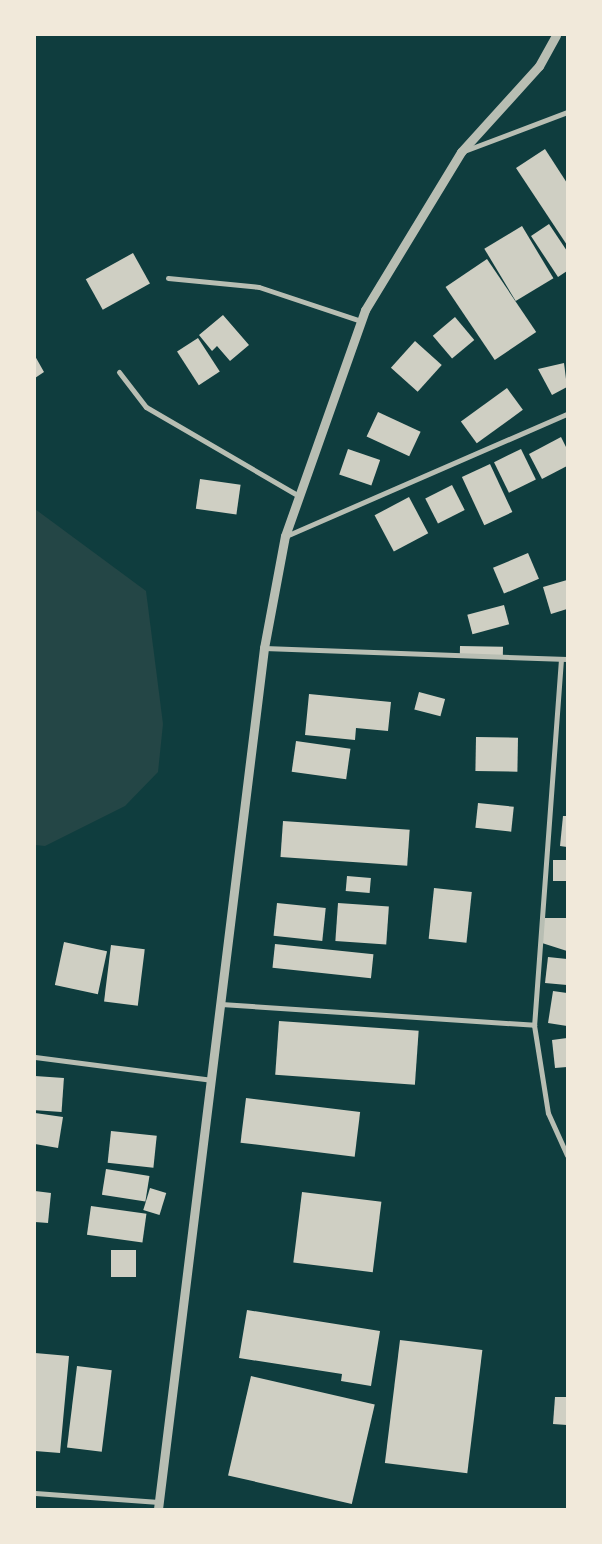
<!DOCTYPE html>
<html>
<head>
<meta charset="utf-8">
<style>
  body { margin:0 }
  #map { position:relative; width:602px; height:1544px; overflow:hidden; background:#0f3d3e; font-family:Cabin,sans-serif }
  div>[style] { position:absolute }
  .green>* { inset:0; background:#244646 }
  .building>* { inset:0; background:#cfcfc3; transform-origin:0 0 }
  .minor>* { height:5px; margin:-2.5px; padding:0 2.5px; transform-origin:2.5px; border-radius:2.5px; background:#b8beb3 }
  .tertiary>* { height:9px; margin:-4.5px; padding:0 4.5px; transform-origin:4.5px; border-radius:4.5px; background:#b8beb3 }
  span { translate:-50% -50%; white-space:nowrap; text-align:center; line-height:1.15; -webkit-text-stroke:4.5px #f1e9da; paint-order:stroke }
  .frame { position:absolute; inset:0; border:36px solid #f1e9da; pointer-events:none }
</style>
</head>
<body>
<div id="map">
  <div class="green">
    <i style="clip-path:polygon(35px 509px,146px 591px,163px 724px,158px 772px,125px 806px,45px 846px,35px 845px)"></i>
  </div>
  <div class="building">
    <i style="clip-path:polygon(545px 149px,567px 183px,567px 245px,516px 168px)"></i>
    <i style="clip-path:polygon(549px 224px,567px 251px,567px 271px,558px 277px,531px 236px)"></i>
    <i style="left:522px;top:226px;width:61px;height:44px;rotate:59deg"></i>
    <i style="left:133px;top:253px;width:35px;height:54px;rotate:61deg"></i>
    <i style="left:487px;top:259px;width:88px;height:50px;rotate:56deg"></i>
    <i style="clip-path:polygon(223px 315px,249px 345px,230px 361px,217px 346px,212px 351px,199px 335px)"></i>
    <i style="left:455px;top:317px;width:30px;height:29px;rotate:50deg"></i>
    <i style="left:198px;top:338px;width:40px;height:25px;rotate:57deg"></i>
    <i style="left:415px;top:341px;width:36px;height:36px;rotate:42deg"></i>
    <i style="clip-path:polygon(35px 356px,44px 372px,35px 378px)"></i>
    <i style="clip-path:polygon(564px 363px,567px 387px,552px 395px,538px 369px)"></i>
    <i style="left:507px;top:388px;width:27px;height:57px;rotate:54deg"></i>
    <i style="left:378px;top:412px;width:47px;height:27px;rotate:25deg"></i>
    <i style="clip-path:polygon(561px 437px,567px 449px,567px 466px,542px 479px,529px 454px)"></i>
    <i style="left:348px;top:449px;width:34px;height:27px;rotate:19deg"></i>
    <i style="left:521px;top:449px;width:34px;height:30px;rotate:64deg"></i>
    <i style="left:490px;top:464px;width:53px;height:31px;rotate:65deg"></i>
    <i style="left:200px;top:479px;width:41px;height:30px;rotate:8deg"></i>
    <i style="left:452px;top:485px;width:28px;height:30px;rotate:63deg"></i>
    <i style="left:409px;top:497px;width:41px;height:39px;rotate:62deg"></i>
    <i style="left:528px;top:553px;width:28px;height:38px;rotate:67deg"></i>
    <i style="clip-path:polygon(567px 580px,567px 609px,551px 614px,543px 587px)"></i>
    <i style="left:504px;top:605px;width:20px;height:38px;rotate:75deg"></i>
    <i style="left:460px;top:646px;width:43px;height:9px;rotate:1deg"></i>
    <i style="left:419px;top:692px;width:27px;height:18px;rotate:15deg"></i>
    <i style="clip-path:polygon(309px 694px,391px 702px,388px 731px,356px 728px,355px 740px,305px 735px)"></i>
    <i style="left:476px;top:737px;width:42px;height:34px;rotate:1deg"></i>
    <i style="left:296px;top:741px;width:55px;height:31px;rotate:8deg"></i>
    <i style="left:478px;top:803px;width:36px;height:25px;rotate:6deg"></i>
    <i style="clip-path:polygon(563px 816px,567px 816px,567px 847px,560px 846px)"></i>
    <i style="left:283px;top:821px;width:127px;height:36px;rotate:4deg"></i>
    <i style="left:553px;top:860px;width:14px;height:21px"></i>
    <i style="left:347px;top:876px;width:24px;height:15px;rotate:5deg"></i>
    <i style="left:434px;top:888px;width:38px;height:51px;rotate:6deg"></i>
    <i style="left:277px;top:903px;width:49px;height:33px;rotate:6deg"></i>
    <i style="left:338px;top:903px;width:51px;height:38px;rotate:4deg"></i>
    <i style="clip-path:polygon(542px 918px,567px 918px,567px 951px,542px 943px)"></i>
    <i style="left:64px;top:942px;width:44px;height:44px;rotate:12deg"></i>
    <i style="left:275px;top:944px;width:99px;height:24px;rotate:6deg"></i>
    <i style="left:111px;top:945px;width:34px;height:57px;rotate:7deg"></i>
    <i style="clip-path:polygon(548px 957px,567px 959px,567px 985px,545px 983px)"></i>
    <i style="clip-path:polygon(553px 991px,567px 993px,567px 1026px,548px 1023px)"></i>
    <i style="left:279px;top:1021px;width:140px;height:54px;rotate:4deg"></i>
    <i style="clip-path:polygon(567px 1038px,567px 1067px,555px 1068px,552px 1040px)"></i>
    <i style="left:35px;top:1076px;width:29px;height:34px;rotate:4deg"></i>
    <i style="left:246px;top:1098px;width:115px;height:45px;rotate:7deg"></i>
    <i style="clip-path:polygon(35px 1113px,63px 1117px,58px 1148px,35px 1144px)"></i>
    <i style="left:111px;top:1131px;width:46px;height:32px;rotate:6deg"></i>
    <i style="left:106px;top:1169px;width:44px;height:26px;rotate:9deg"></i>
    <i style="left:150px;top:1188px;width:17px;height:23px;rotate:17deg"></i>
    <i style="clip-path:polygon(35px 1191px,51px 1193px,48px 1223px,35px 1222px)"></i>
    <i style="left:302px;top:1192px;width:80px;height:71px;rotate:7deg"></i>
    <i style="left:91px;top:1206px;width:56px;height:29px;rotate:8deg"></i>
    <i style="left:111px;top:1250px;width:25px;height:27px"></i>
    <i style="clip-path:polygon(247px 1310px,380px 1331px,371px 1386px,341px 1381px,342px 1374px,239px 1358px)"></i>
    <i style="left:400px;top:1340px;width:83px;height:124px;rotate:7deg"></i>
    <i style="clip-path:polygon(35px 1353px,69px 1356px,60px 1453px,35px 1451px)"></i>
    <i style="left:77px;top:1366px;width:35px;height:82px;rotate:7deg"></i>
    <i style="left:251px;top:1376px;width:127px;height:102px;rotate:13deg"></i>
    <i style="clip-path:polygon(555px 1397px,567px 1397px,567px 1425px,553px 1424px)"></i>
  </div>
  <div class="minor">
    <i style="left:464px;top:151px;width:110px;rotate:-20.7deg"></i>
    <i style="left:168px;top:278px;width:91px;rotate:5.6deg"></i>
    <i style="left:259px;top:287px;width:108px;rotate:18.4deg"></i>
    <i style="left:119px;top:372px;width:44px;rotate:52.4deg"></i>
    <i style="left:146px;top:407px;width:177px;rotate:30.2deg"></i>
    <i style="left:286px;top:536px;width:306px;rotate:-23.5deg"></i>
    <i style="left:264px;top:648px;width:303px;rotate:2.1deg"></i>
    <i style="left:561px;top:659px;width:367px;rotate:94.2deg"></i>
    <i style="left:534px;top:1025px;width:89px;rotate:81deg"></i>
    <i style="left:548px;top:1113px;width:46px;rotate:65.7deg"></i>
    <i style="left:221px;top:1004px;width:314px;rotate:3.8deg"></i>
    <i style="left:35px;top:1057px;width:177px;rotate:7.4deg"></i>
    <i style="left:35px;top:1493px;width:124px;rotate:4.2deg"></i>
  </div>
  <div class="tertiary">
    <i style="left:158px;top:1509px;width:868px;rotate:-82.98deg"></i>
    <i style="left:264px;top:648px;width:114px;rotate:-79.4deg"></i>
    <i style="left:285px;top:536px;width:240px;rotate:-70.5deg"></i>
    <i style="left:365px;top:310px;width:185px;rotate:-58.7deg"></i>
    <i style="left:461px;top:152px;width:116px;rotate:-47.8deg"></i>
    <i style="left:539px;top:66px;width:35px;rotate:-61deg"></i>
  </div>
  <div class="frame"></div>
</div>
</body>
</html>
